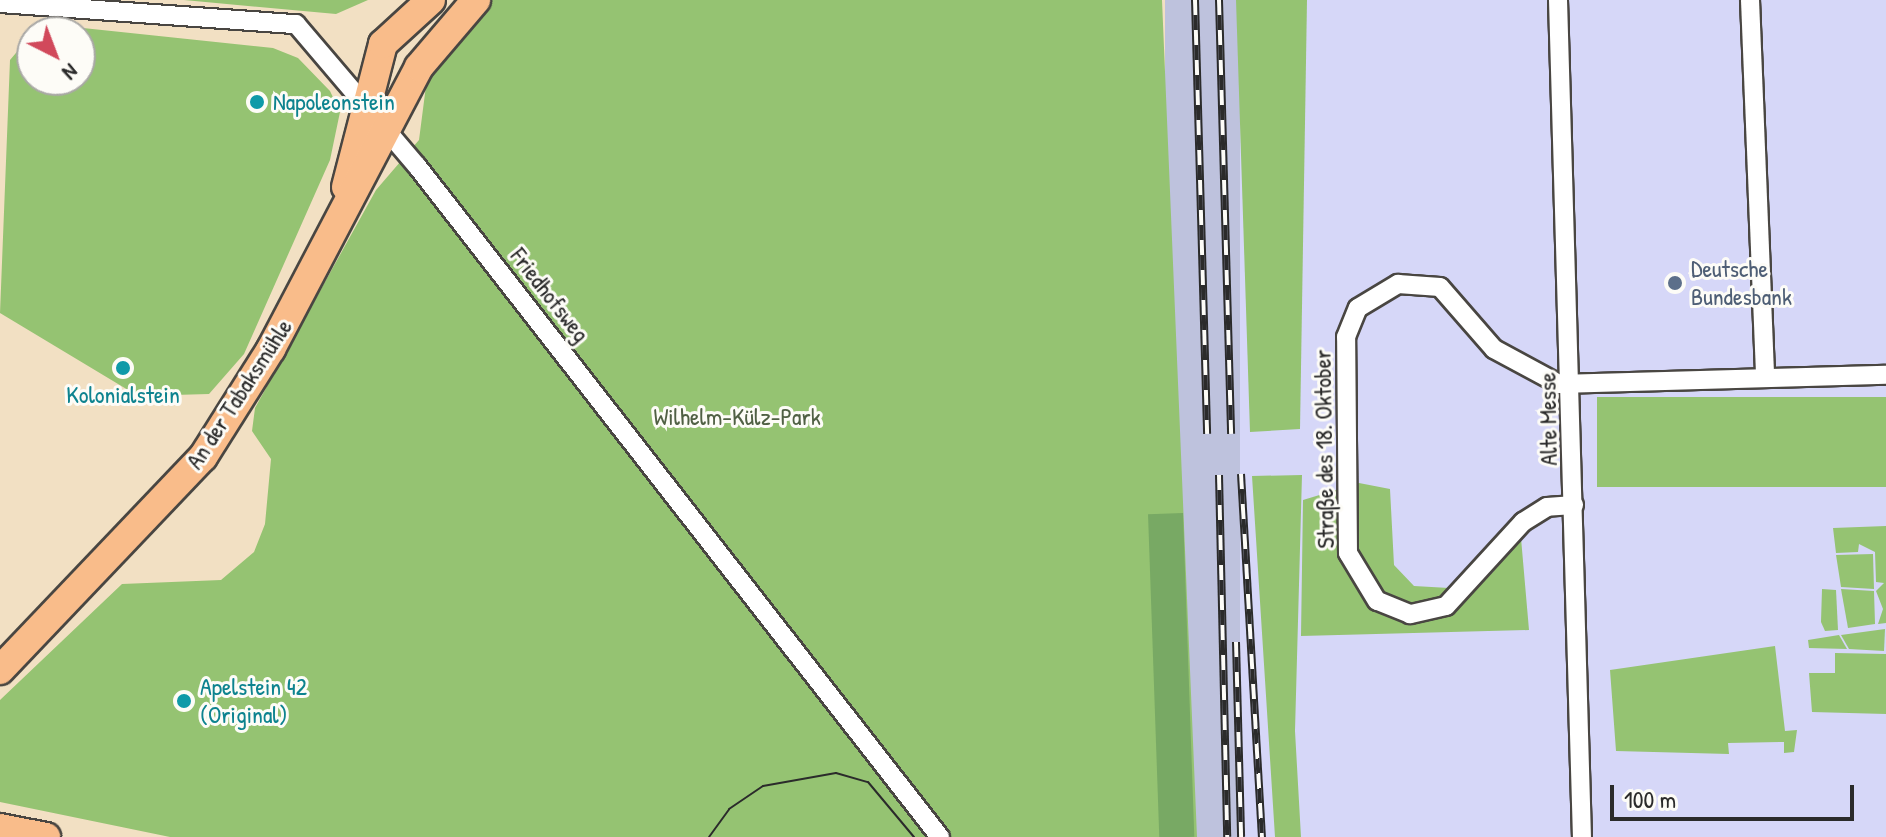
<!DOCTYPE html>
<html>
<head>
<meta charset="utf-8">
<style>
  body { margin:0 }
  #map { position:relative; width:1886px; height:837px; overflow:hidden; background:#f2e0c3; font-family:"Patrick Hand",sans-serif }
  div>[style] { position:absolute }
  .built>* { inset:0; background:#d6d7f8; transform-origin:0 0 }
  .industrial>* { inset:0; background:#bec2dd; transform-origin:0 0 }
  .green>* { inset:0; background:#95c372; transform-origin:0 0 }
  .forest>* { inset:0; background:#78a964; transform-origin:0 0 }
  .roads { filter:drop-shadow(2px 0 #494642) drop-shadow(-2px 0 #494642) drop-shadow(0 2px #494642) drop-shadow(0 -2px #494642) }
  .street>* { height:18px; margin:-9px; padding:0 9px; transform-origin:9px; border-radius:9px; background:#fff }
  .primary>* { height:28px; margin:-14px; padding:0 14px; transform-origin:14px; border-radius:14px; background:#f9bc8a }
  .tram>* { height:2px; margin:-1px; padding:0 1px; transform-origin:1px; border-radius:1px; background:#2b2b2b }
  .rail>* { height:8px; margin-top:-4px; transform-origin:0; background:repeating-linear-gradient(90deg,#fdfcf7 0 15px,#2b2b2b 0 30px); box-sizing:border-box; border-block:2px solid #2b2b2b }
  .dots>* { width:22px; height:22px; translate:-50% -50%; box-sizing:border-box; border:4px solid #fdfcf7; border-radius:50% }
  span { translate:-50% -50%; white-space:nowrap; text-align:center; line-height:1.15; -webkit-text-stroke:6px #fdfcf7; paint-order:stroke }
  .culture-label { font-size:24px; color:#0d838f }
  .left { translate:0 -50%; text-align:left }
  .service-label { font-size:24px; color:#4e5e75 }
  .street-label { font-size:24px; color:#2b2b2b }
  .park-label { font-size:24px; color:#506044 }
  .north { position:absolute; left:16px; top:16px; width:80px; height:80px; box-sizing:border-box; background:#fdfcf7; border:2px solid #a9a8a5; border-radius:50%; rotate:138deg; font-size:22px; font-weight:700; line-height:32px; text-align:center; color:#2b2b2b }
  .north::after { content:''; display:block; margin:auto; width:28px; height:36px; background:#d1495b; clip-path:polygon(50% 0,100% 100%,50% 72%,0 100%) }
  .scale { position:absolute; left:1610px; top:785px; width:244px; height:36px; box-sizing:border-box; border:4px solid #2b2b2b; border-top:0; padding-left:10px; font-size:24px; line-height:28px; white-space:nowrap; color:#2b2b2b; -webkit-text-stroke:6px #fdfcf7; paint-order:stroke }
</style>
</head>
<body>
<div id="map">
  <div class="built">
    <i style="left:1240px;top:0;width:646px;height:838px"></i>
  </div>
  <div class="industrial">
    <i style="left:1165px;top:0;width:75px;height:838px"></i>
  </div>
  <div class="green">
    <i style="clip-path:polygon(184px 0,368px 0,336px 14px)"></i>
    <i style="clip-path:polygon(492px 0,1162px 0,1197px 837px,170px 837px,0 802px,0 700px,122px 584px,221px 580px,254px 552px,265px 524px,271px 459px,252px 431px,255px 408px,376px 190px,419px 140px,427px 78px)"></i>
    <i style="clip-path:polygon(1236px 0,1307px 0,1300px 429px,1250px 432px)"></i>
    <i style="clip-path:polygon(64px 26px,273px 48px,298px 58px,330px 91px,340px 112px,330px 160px,244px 354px,209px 394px,138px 396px,0 313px,10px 60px,32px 34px,32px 80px,80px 80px,80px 32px,36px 32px)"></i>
    <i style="left:1886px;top:397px;width:90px;height:289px;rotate:90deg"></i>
    <i style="clip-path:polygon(1302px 475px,1295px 731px,1301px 837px,1275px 837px,1252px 476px)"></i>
    <i style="clip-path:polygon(1359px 483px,1390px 489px,1394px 565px,1414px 586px,1449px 588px,1492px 573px,1521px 538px,1529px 630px,1301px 636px,1303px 500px)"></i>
    <i style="clip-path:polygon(1886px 526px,1886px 623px,1878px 624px,1883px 609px,1876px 591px,1884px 583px,1876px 582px,1875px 552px,1859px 544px,1858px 552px,1836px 553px,1833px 528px)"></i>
    <i style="clip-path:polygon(1873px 554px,1874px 589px,1841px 587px,1836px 555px)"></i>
    <i style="clip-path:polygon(1822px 589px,1836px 590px,1838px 630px,1825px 631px,1821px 622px)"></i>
    <i style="clip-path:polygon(1841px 589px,1874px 591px,1875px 624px,1848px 628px)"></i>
    <i style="clip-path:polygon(1885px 629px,1884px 651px,1849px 649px,1841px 635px)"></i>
    <i style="clip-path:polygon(1839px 635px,1847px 649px,1809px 648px,1808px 640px)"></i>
    <i style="clip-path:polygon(1775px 646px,1785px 731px,1797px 730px,1794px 752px,1784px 753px,1784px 742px,1728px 743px,1729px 754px,1616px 751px,1610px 670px)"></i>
    <i style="clip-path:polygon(1835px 653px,1886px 654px,1886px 714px,1812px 712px,1809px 673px,1835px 673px)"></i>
  </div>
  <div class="forest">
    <i style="left:1183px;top:513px;width:324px;height:35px;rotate:88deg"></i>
  </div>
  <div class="roads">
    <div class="street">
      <i style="left:1558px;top:0;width:837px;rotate:88.36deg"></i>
      <i style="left:1750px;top:0;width:378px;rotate:87.7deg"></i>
      <i style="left:0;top:3px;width:297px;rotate:4.1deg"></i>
      <i style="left:296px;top:24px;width:187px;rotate:49.6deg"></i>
      <i style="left:417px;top:166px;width:851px;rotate:52.07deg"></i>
      <i style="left:1574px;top:505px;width:27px;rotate:176deg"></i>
      <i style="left:1547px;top:507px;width:28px;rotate:148deg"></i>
      <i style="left:1523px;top:522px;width:114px;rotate:132.5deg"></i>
      <i style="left:1446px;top:606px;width:37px;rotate:167deg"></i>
      <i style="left:1410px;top:614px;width:35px;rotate:-158deg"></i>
      <i style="left:1377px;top:601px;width:56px;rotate:-121.1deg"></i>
      <i style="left:1348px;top:553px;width:216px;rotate:-90.5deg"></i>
      <i style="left:1346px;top:337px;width:31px;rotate:-68deg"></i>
      <i style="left:1358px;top:308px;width:47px;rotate:-31deg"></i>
      <i style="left:1398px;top:284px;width:42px;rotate:4.1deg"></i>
      <i style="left:1440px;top:287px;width:82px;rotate:48.9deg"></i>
      <i style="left:1494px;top:349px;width:74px;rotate:28.3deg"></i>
      <i style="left:1559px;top:384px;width:327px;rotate:-1.6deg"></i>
    </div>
    <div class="primary">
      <i style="left:346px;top:187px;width:148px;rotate:-75.5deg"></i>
      <i style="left:383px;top:44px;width:65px;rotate:-42.5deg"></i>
      <i style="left:0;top:670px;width:294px;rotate:-46.4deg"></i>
      <i style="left:203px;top:457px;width:128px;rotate:-57.8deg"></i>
      <i style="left:271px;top:349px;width:318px;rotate:-62.3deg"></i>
      <i style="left:419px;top:67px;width:88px;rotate:-49.6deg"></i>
      <i style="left:0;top:828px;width:47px;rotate:11.1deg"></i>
    </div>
  </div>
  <div class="tram">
    <i style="left:709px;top:837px;width:34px;rotate:-54deg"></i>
    <i style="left:729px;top:809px;width:41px;rotate:-34.1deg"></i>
    <i style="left:763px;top:786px;width:74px;rotate:-10.1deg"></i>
    <i style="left:836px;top:773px;width:33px;rotate:16deg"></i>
    <i style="left:868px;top:782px;width:72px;rotate:50.1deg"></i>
  </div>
  <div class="rail">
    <i style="left:1195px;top:0;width:434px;rotate:88.4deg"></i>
    <i style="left:1219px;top:0;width:434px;rotate:88.4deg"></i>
    <i style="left:1241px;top:474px;width:364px;rotate:86.7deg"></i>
    <i style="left:1219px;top:475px;width:362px;rotate:88.7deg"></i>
    <i style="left:1236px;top:642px;width:195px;rotate:88.5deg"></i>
  </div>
  <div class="dots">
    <i style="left:257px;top:102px;background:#0f9aa8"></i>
    <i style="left:1675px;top:283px;background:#5c6f8a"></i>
    <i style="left:123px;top:368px;background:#0f9aa8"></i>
    <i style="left:184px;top:701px;background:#0f9aa8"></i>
  </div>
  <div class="culture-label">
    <span class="left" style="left:273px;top:102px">Napoleonstein</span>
    <span style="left:123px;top:395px">Kolonialstein</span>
    <span class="left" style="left:200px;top:701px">Apelstein 42<br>(Original)</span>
  </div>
  <div class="service-label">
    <span class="left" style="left:1691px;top:283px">Deutsche<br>Bundesbank</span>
  </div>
  <div class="street-label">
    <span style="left:550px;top:295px;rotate:52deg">Friedhofsweg</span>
    <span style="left:239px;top:394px;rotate:-57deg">An der Tabaksmühle</span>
    <span style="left:1548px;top:419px;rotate:-91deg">Alte Messe</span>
    <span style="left:1324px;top:449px;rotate:-91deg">Straße des 18. Oktober</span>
  </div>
  <div class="park-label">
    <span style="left:737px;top:417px">Wilhelm-Külz-Park</span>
  </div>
  <div class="north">N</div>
  <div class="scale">100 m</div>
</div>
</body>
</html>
